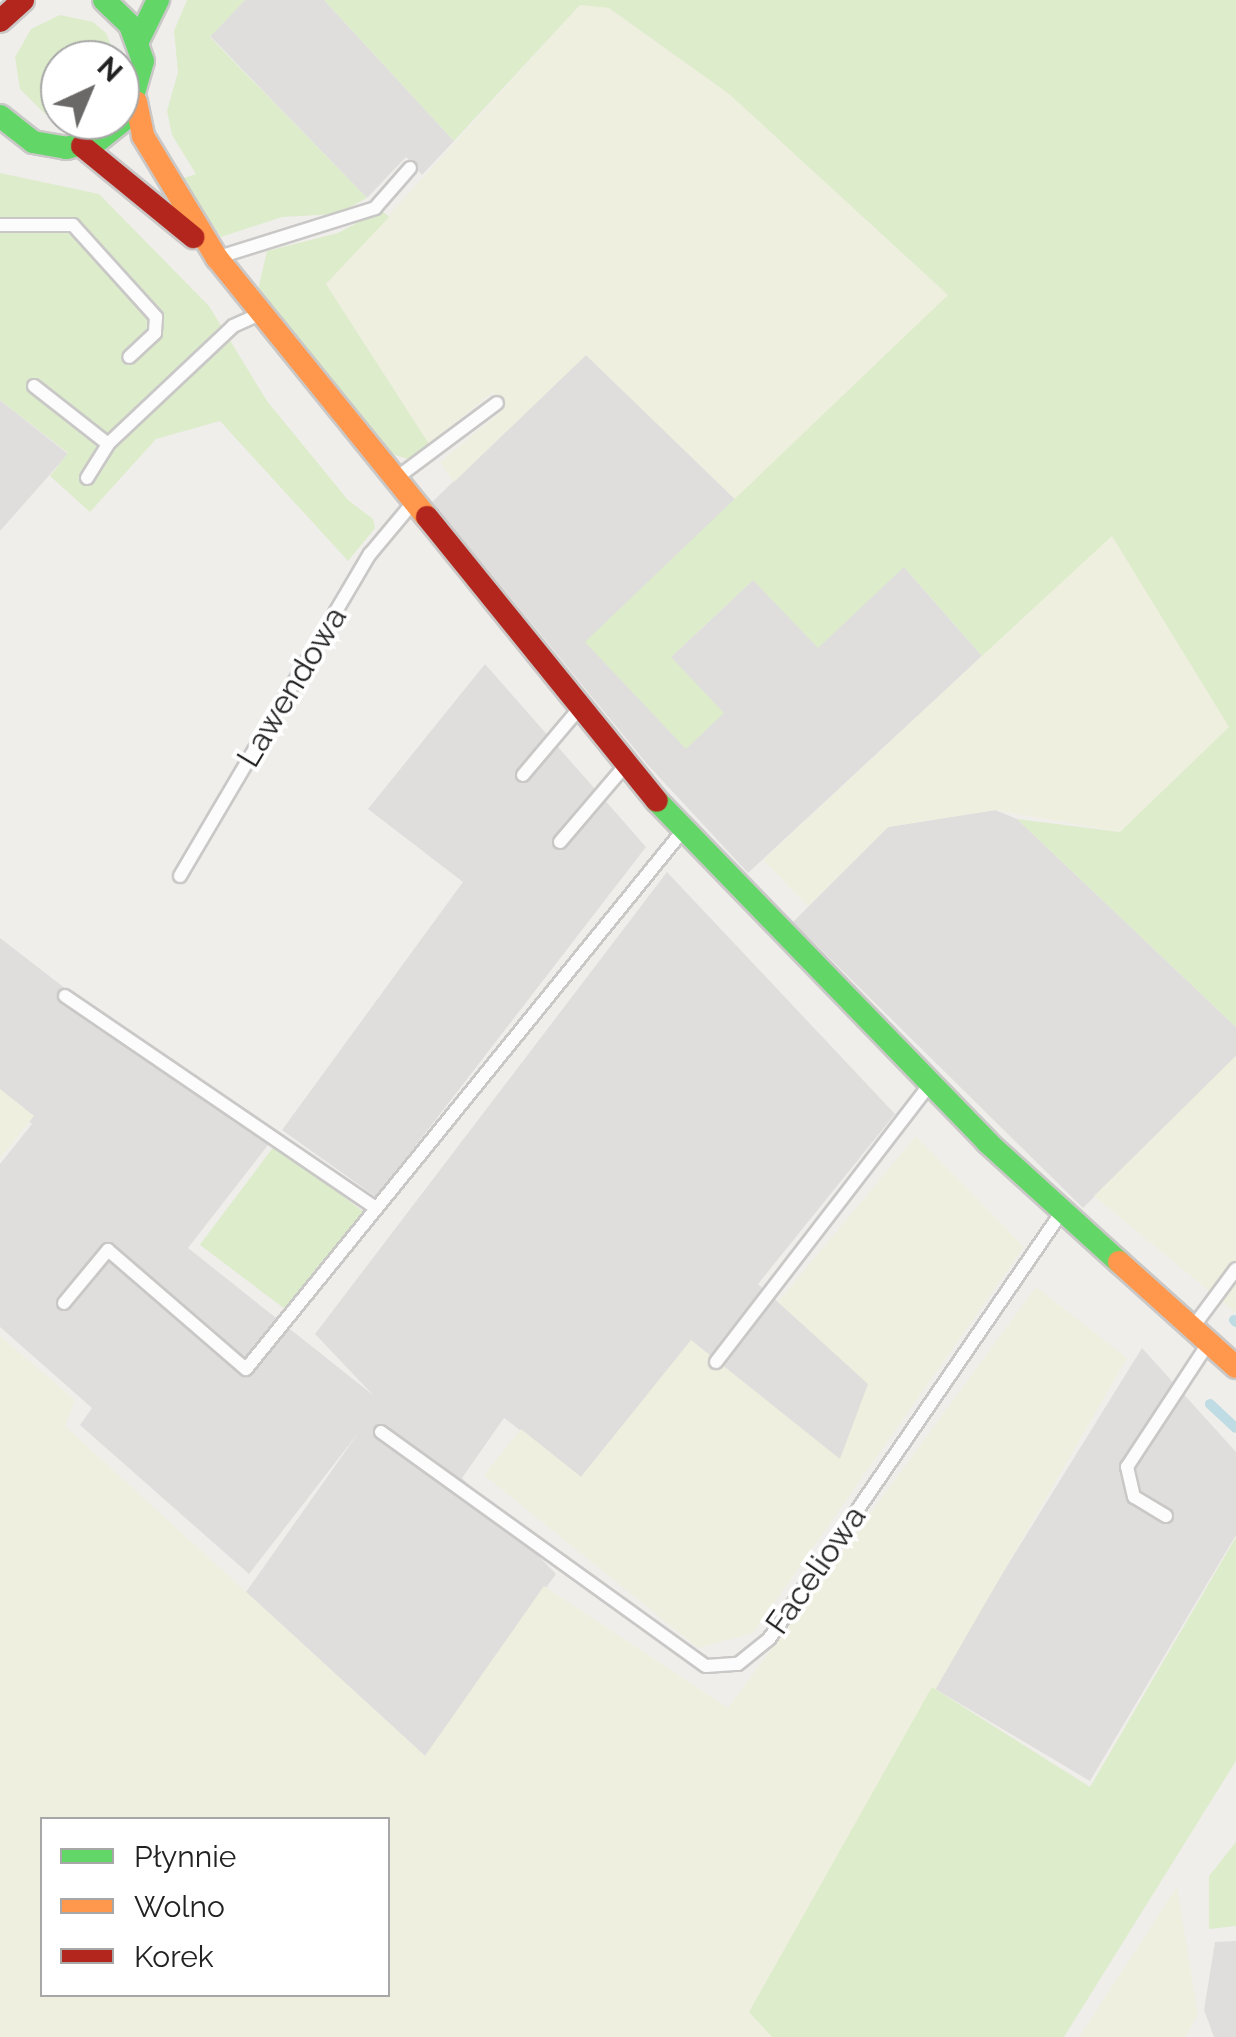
<!DOCTYPE html>
<html>
<head>
<meta charset="utf-8">
<style>
  body { margin:0 }
  #map { position:relative; width:1236px; height:2037px; overflow:hidden; background:#f0eeeb; font-family:Raleway,sans-serif }
  div>[style] { position:absolute }
  .residential>* { inset:0; background:#dfdedc }
  .farmland>* { inset:0; background:#efefdf }
  .grass>* { inset:0; background:#ddeccb; transform-origin:0 0 }
  .stream>* { height:10px; margin:-5px; padding:0 5px; transform-origin:5px; border-radius:5px; background:#bfdbe3 }
  .roads { filter:drop-shadow(2px 0 #c9c8c7) drop-shadow(-2px 0 #c9c8c7) drop-shadow(0 2px #c9c8c7) drop-shadow(0 -2px #c9c8c7) }
  .lane>* { height:12px; margin:-6px; padding:0 6px; transform-origin:6px; border-radius:6px; background:#fdfcfc }
  .fast>* { height:22px; margin:-11px; padding:0 11px; transform-origin:11px; border-radius:11px; background:#63d668 }
  .slow>* { height:22px; margin:-11px; padding:0 11px; transform-origin:11px; border-radius:11px; background:#ff974d }
  .jam>* { height:22px; margin:-11px; padding:0 11px; transform-origin:11px; border-radius:11px; background:#b3261e }
  span { translate:-50% -50%; white-space:nowrap; text-align:center; line-height:1.15; -webkit-text-stroke:8px #fff; paint-order:stroke }
  .street-label { font-size:32px; color:#222 }
  .legend { position:absolute; left:40px; top:1817px; width:350px; height:180px; box-sizing:border-box; background:#fff; border:2px solid #a7a7a7; margin:0; padding:12px 18px; list-style:none; font-size:30px; color:#222 }
  .legend li { display:flex; align-items:center; gap:20px; height:50px }
  .legend b { width:50px; border:2px solid #a7a7a7 }
  .north { position:absolute; left:40px; top:40px; width:100px; height:100px; box-sizing:border-box; background:#fff; border:2px solid #a7a7a7; border-radius:50%; rotate:44deg; font-size:28px; font-weight:700; line-height:40px; text-align:center; color:#222 }
  .north::after { content:''; display:block; margin:auto; width:35px; height:45px; background:#6a6968; clip-path:polygon(50% 0,100% 100%,50% 72%,0 100%) }
</style>
</head>
<body>
<div id="map">
  <div class="residential">
    <i style="clip-path:polygon(245px 0,324px 0,454px 141px,422px 175px,406px 157px,367px 198px,210px 36px)"></i>
    <i style="clip-path:polygon(586px 355px,739px 503px,671px 657px,753px 580px,904px 567px,982px 656px,748px 873px,647px 764px,432px 502px)"></i>
    <i style="clip-path:polygon(0 400px,68px 454px,0 531px)"></i>
    <i style="clip-path:polygon(485px 664px,646px 847px,376px 1197px,282px 1130px,463px 882px,368px 809px)"></i>
    <i style="clip-path:polygon(995px 810px,1017px 819px,1236px 1027px,1236px 1056px,1083px 1208px,793px 922px,888px 827px)"></i>
    <i style="clip-path:polygon(667px 872px,895px 1114px,758px 1284px,869px 1384px,840px 1460px,691px 1341px,581px 1477px,504px 1418px,462px 1478px,556px 1574px,425px 1756px,246px 1592px,359px 1432px,249px 1574px,80px 1425px,92px 1408px,0 1327px,0 1164px,32px 1124px,0 1094px,0 938px,268px 1145px,188px 1248px,373px 1395px,315px 1334px)"></i>
    <i style="clip-path:polygon(1142px 1348px,1236px 1452px,1236px 1535px,1090px 1781px,932px 1687px)"></i>
    <i style="clip-path:polygon(1236px 1941px,1236px 2037px,1214px 2037px,1204px 2010px,1215px 1942px)"></i>
  </div>
  <div class="farmland">
    <i style="clip-path:polygon(580px 5px,609px 8px,729px 94px,948px 295px,739px 503px,586px 355px,454px 482px,440px 462px,504px 409px,493px 392px,429px 444px,326px 284px)"></i>
    <i style="clip-path:polygon(1112px 535px,1229px 727px,1120px 832px,995px 810px,888px 827px,808px 906px,763px 860px)"></i>
    <i style="clip-path:polygon(1236px 1056px,1236px 1313px,1094px 1196px)"></i>
    <i style="clip-path:polygon(0 1089px,34px 1116px,0 1158px)"></i>
    <i style="clip-path:polygon(916px 1136px,1024px 1247px,753px 1633px,698px 1648px,484px 1475px,521px 1429px,581px 1477px,691px 1340px,840px 1459px,868px 1384px,778px 1302px)"></i>
    <i style="clip-path:polygon(evenodd,1036px 1287px,1127px 1358px,749px 2012px,772px 2037px,0 2037px,0 1336px,75px 1400px,65px 1426px,425px 1756px,544px 1586px,728px 1708px,1036px 1287px,42px 1820px,388px 1820px,388px 1994px,42px 1994px,42px 1820px)"></i>
    <i style="clip-path:polygon(1177px 1887px,1198px 2015px,1185px 2037px,1079px 2037px)"></i>
  </div>
  <div class="grass">
    <i style="clip-path:polygon(187px 0,245px 0,210px 37px,367px 198px,337px 214px,282px 217px,221px 237px,181px 179px,196px 174px,172px 135px,167px 111px,178px 72px,174px 31px)"></i>
    <i style="clip-path:polygon(324px 0,1236px 0,1236px 1027px,1017px 819px,1120px 832px,1229px 727px,1112px 536px,982px 656px,904px 567px,818px 648px,753px 580px,671px 657px,724px 713px,686px 749px,585px 642px,948px 295px,729px 94px,609px 8px,580px 5px,454px 141px)"></i>
    <i style="clip-path:polygon(60px 15px,93px 22px,106px 33px,117px 60px,60px 60px,60px 117px,44px 113px,20px 89px,15px 57px,31px 29px)"></i>
    <i style="clip-path:polygon(0 173px,99px 194px,209px 306px,267px 401px,348px 500px,373px 519px,375px 528px,348px 561px,220px 421px,156px 439px,90px 512px,50px 476px,68px 453px,0 400px)"></i>
    <i style="clip-path:polygon(381px 210px,389px 217px,326px 284px,429px 444px,408px 459px,392px 454px,257px 294px,267px 251px,338px 233px)"></i>
    <i style="left:275px;top:1145px;width:110px;height:125px;rotate:37deg"></i>
    <i style="clip-path:polygon(1236px 1537px,1236px 1761px,1064px 2037px,772px 2037px,749px 2012px,932px 1687px,1090px 1787px)"></i>
    <i style="clip-path:polygon(1236px 1842px,1236px 1926px,1209px 1929px,1209px 1876px)"></i>
  </div>
  <div class="stream">
    <i style="left:1234px;top:1320px;width:3px;rotate:45deg"></i>
    <i style="left:1210px;top:1404px;width:35px;rotate:43deg"></i>
  </div>
  <div class="roads">
    <div class="lane">
      <i style="left:0;top:225px;width:73px"></i>
      <i style="left:73px;top:225px;width:124px;rotate:47.9deg"></i>
      <i style="left:156px;top:317px;width:16px;rotate:94deg"></i>
      <i style="left:155px;top:333px;width:35px;rotate:137deg"></i>
      <i style="left:219px;top:257px;width:164px;rotate:-17.4deg"></i>
      <i style="left:375px;top:208px;width:53px;rotate:-48.8deg"></i>
      <i style="left:34px;top:386px;width:94px;rotate:38.1deg"></i>
      <i style="left:399px;top:476px;width:122px;rotate:-36.7deg"></i>
      <i style="left:87px;top:478px;width:40px;rotate:-58deg"></i>
      <i style="left:108px;top:444px;width:172px;rotate:-43.3deg"></i>
      <i style="left:233px;top:326px;width:27px;rotate:-24deg"></i>
      <i style="left:523px;top:775px;width:85px;rotate:-49.8deg"></i>
      <i style="left:560px;top:842px;width:99px;rotate:-49.5deg"></i>
      <i style="left:180px;top:876px;width:374px;rotate:-59.5deg"></i>
      <i style="left:370px;top:554px;width:64px;rotate:-50.1deg"></i>
      <i style="left:65px;top:996px;width:376px;rotate:34.3deg"></i>
      <i style="left:64px;top:1303px;width:69px;rotate:-50.3deg"></i>
      <i style="left:108px;top:1250px;width:182px;rotate:40.8deg"></i>
      <i style="left:246px;top:1369px;width:690px;rotate:-50.94deg"></i>
      <i style="left:1193px;top:1327px;width:72px;rotate:-53.4deg"></i>
      <i style="left:716px;top:1362px;width:347px;rotate:-52.4deg"></i>
      <i style="left:381px;top:1432px;width:400px;rotate:35.8deg"></i>
      <i style="left:706px;top:1666px;width:32px;rotate:-4deg"></i>
      <i style="left:738px;top:1664px;width:40px;rotate:-39deg"></i>
      <i style="left:769px;top:1639px;width:516px;rotate:-55.57deg"></i>
      <i style="left:1166px;top:1516px;width:37px;rotate:-149deg"></i>
      <i style="left:1134px;top:1497px;width:31px;rotate:-103deg"></i>
      <i style="left:1127px;top:1467px;width:146px;rotate:-56.7deg"></i>
    </div>
    <div class="fast">
      <i style="left:138px;top:41px;width:46px;rotate:-64deg"></i>
      <i style="left:0;top:116px;width:42px;rotate:38.2deg"></i>
      <i style="left:33px;top:142px;width:34px;rotate:10deg"></i>
      <i style="left:66px;top:148px;width:34px;rotate:-14deg"></i>
      <i style="left:99px;top:140px;width:36px;rotate:-39deg"></i>
      <i style="left:127px;top:117px;width:58px;rotate:-74.1deg"></i>
      <i style="left:143px;top:61px;width:38px;rotate:-110deg"></i>
      <i style="left:130px;top:25px;width:36px;rotate:-136deg"></i>
      <i style="left:657px;top:801px;width:475px;rotate:45.9deg"></i>
      <i style="left:987px;top:1142px;width:178px;rotate:42.3deg"></i>
    </div>
    <div class="slow">
      <i style="left:136px;top:102px;width:35px;rotate:78deg"></i>
      <i style="left:143px;top:136px;width:143px;rotate:58.8deg"></i>
      <i style="left:217px;top:258px;width:333px;rotate:51deg"></i>
      <i style="left:1119px;top:1262px;width:157px;rotate:41.9deg"></i>
    </div>
    <div class="jam">
      <i style="left:0;top:21px;width:31px;rotate:-42deg"></i>
      <i style="left:82px;top:146px;width:144px;rotate:39.3deg"></i>
      <i style="left:427px;top:517px;width:365px;rotate:51deg"></i>
    </div>
  </div>
  <div class="street-label">
    <span style="left:292px;top:687px;rotate:-59deg">Lawendowa</span>
    <span style="left:816px;top:1570px;rotate:-55deg">Faceliowa</span>
  </div>
  <ul class="legend">
  <li><b style="height:12px;background:#63d668"></b>Płynnie</li>
  <li><b style="height:12px;background:#ff974d"></b>Wolno</li>
  <li><b style="height:12px;background:#b3261e"></b>Korek</li>
  </ul>
  <div class="north">N</div>
</div>
</body>
</html>
